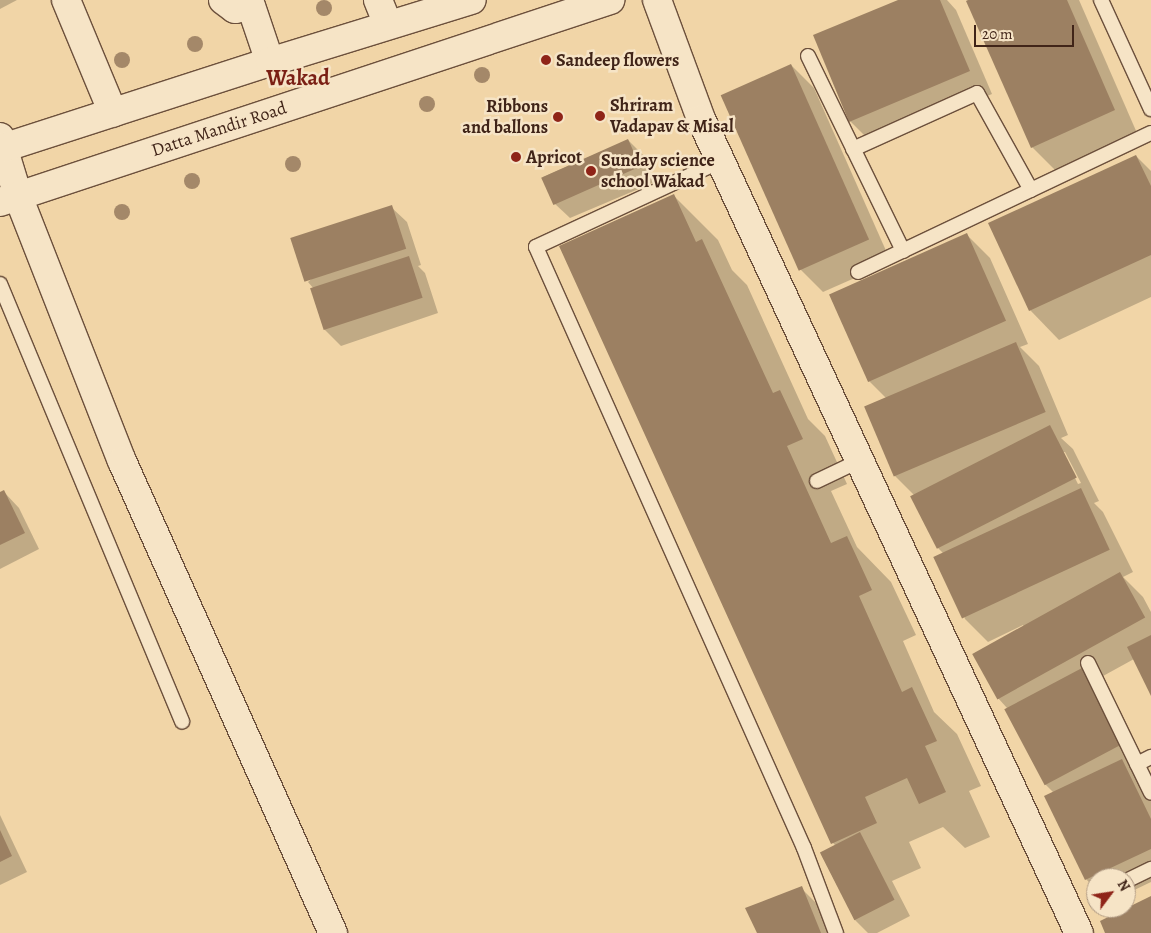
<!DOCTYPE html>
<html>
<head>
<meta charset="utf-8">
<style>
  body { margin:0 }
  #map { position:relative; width:1151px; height:933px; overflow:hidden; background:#f1d5a7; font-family:Alegreya,serif }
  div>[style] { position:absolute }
  .shadow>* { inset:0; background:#0003 }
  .building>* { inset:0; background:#9c8062; transform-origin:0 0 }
  .roads { filter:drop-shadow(1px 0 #6c503c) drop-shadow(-1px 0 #6c503c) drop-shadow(0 1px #6c503c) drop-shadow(0 -1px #6c503c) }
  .service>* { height:14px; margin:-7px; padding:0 7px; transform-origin:7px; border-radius:7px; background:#f6e4c6 }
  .minor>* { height:28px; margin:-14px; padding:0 14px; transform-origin:14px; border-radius:14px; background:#f6e4c6 }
  .secondary>* { height:28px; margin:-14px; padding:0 14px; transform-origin:14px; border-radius:14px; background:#f6e4c6 }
  .trees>* { width:16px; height:16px; margin:-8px; border-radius:50%; background:#a48869 }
  .dots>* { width:14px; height:14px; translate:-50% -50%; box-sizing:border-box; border:2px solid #f6e4c6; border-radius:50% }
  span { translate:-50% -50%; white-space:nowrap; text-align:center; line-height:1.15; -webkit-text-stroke:5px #f6e4c6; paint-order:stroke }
  .poi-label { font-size:18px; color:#402418; font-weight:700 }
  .left { translate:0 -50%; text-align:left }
  .right { translate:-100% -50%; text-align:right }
  .street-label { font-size:18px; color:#402418 }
  .district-label { font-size:22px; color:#7a1f14; font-weight:700 }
  .north { position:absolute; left:1086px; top:868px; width:50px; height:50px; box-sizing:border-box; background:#f6e4c6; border:1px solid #ad9780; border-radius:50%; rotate:59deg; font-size:14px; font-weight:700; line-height:20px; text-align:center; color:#402418 }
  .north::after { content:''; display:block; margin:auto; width:18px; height:22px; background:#8f2418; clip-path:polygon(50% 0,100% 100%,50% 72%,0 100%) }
  .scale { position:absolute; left:974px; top:25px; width:100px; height:22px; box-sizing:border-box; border:2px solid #402418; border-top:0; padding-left:6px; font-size:15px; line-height:18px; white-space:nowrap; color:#402418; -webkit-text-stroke:4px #f6e4c6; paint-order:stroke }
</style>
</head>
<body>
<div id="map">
  <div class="shadow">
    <i style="clip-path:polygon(0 0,17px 0,0 9px)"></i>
    <i style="clip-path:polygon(902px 0,947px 0,956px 10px,992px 94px,873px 144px,850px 121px)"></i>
    <i style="clip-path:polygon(971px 0,1079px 0,1137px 133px,1055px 170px,1032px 147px)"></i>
    <i style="clip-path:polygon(791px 65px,814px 88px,891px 262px,823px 292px,800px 269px)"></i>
    <i style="clip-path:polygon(628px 140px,644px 156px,655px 182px,570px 218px,554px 203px,543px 177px)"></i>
    <i style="clip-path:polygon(1136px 156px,1151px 171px,1151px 297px,1059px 340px,1030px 310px)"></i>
    <i style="clip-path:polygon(673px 195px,718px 240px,732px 270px,747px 285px,808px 419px,825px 436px,847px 484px,831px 491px,857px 547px,891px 582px,916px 635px,903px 641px,934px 712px,957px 734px,981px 786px,969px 791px,990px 837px,965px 848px,943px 827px,909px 842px,921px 868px,892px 881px,910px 916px,877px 933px,868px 933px,855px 920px,821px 854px,836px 846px,833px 843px)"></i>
    <i style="clip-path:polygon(391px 207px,407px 222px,421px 265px,418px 266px,425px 273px,438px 313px,341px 346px,325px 330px,314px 289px,308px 282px)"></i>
    <i style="clip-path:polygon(evenodd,967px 235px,990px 258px,1028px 344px,1020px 347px,1039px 366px,1068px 435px,1061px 438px,1073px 449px,1099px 501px,1094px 503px,1103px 512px,1133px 572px,1123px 577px,1143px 597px,1151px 612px,1151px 693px,1134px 659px,1094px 681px,1151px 796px,1151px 882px,1126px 894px,1126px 878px,1096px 878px,1096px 890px,1086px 879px,1054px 793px,1045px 784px,1006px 709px,1007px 708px,998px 698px,974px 654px,1024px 627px,1023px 625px,988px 642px,965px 619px,945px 555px,938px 548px,914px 495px,895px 476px,866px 408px,887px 399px,869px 381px,967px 235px,1062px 452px,1065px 452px,1081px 483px,1078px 484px,1062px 452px)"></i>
    <i style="clip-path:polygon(4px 492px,19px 508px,39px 549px,0 569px,0 494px)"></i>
    <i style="clip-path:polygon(0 815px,27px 872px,0 885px)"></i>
    <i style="clip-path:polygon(801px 888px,824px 911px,833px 933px,758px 933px)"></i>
  </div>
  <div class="building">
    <i style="clip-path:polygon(898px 0,940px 0,970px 71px,849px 122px,813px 35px)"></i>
    <i style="clip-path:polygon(968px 0,1067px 0,1115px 110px,1031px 148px,966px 1px)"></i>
    <i style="left:791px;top:64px;width:192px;height:77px;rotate:66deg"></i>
    <i style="left:628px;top:139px;width:30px;height:95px;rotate:66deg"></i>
    <i style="clip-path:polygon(1136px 155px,1151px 186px,1151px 255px,1029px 311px,988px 223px)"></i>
    <i style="clip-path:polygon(674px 194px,696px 242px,702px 239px,773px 393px,780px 390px,803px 439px,787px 446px,831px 543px,847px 536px,872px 590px,859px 596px,902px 692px,912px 687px,937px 741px,925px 746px,946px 792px,919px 804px,907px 778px,865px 797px,877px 823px,831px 844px,559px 246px)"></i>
    <i style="left:392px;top:205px;width:46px;height:107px;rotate:72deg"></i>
    <i style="left:967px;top:233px;width:96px;height:151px;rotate:66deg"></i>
    <i style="left:409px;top:256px;width:44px;height:104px;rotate:72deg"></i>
    <i style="left:1016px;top:342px;width:76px;height:165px;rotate:67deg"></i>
    <i style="left:1050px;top:425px;width:59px;height:157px;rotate:63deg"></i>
    <i style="left:1081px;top:488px;width:68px;height:163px;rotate:65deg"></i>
    <i style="clip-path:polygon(4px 490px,25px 533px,0 545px,0 492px)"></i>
    <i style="left:1120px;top:572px;width:52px;height:169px;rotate:61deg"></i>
    <i style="clip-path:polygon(1151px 635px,1151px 696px,1127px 647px)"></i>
    <i style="left:1082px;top:668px;width:86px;height:88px;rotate:62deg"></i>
    <i style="clip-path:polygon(1122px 759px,1151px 819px,1151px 849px,1085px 880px,1044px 796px)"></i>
    <i style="clip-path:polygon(0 830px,12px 856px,0 862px)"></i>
    <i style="left:860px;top:832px;width:76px;height:45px;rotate:63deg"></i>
    <i style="clip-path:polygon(802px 886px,821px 933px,757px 933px,745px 908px)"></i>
    <i style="clip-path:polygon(1151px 896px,1151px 933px,1105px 933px,1100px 921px)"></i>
  </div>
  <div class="roads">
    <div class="service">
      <i style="left:1101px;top:0;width:120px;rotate:65.4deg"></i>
      <i style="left:808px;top:56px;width:217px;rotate:64deg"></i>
      <i style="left:853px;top:149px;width:136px;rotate:-24.3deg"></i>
      <i style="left:977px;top:93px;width:111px;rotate:60.9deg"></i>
      <i style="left:721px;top:161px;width:204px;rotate:155.1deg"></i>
      <i style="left:536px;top:247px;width:658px;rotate:65.97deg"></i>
      <i style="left:804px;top:848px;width:91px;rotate:69.4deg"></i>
      <i style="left:858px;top:272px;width:324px;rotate:-25.4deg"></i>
      <i style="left:0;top:284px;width:474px;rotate:67.4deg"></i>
      <i style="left:817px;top:481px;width:47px;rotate:-25.5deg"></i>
      <i style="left:1088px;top:663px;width:144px;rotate:64.1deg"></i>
      <i style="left:1137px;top:764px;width:16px;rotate:-27deg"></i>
      <i style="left:1126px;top:881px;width:28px;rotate:-26deg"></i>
    </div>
    <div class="minor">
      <i style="left:66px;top:0;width:122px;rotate:67.4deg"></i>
      <i style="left:223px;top:0;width:15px;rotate:37deg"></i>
      <i style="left:235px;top:9px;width:16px;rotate:-11deg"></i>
      <i style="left:251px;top:6px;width:59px;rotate:71.3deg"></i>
      <i style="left:378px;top:0;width:27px;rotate:68deg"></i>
      <i style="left:657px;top:0;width:127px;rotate:69.7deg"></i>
      <i style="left:701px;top:119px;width:897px;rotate:65.09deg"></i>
      <i style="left:0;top:137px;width:62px;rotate:73deg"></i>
      <i style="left:18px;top:196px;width:285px;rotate:68.6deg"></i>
      <i style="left:122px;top:461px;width:517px;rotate:65.91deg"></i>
    </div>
    <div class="secondary">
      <i style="left:0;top:149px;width:284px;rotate:-17.9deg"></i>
      <i style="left:270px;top:62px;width:211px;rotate:-17.1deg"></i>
      <i style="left:0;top:202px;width:643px;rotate:-18.32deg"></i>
    </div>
  </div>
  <div class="trees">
    <i style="left:324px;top:8px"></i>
    <i style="left:195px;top:44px"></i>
    <i style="left:122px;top:60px"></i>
    <i style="left:482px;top:75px"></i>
    <i style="left:427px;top:104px"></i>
    <i style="left:293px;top:164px"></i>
    <i style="left:192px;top:181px"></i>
    <i style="left:122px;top:212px"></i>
  </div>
  <div class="dots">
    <i style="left:546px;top:60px;background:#8f2418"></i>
    <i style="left:600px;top:116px;background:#8f2418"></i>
    <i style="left:558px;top:117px;background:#8f2418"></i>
    <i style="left:516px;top:157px;background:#8f2418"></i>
    <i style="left:591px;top:171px;background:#8f2418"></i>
  </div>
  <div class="poi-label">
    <span class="left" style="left:556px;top:60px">Sandeep flowers</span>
    <span class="left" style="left:610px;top:116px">Shriram<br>Vadapav &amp; Misal</span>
    <span class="right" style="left:548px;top:117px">Ribbons<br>and ballons</span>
    <span class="left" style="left:526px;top:157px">Apricot</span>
    <span class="left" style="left:601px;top:171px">Sunday science<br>school Wakad</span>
  </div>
  <div class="street-label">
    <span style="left:219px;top:129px;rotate:-18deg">Datta Mandir Road</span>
  </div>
  <div class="district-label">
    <span style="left:298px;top:79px">Wakad</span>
  </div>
  <div class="north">N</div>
  <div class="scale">20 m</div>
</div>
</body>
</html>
